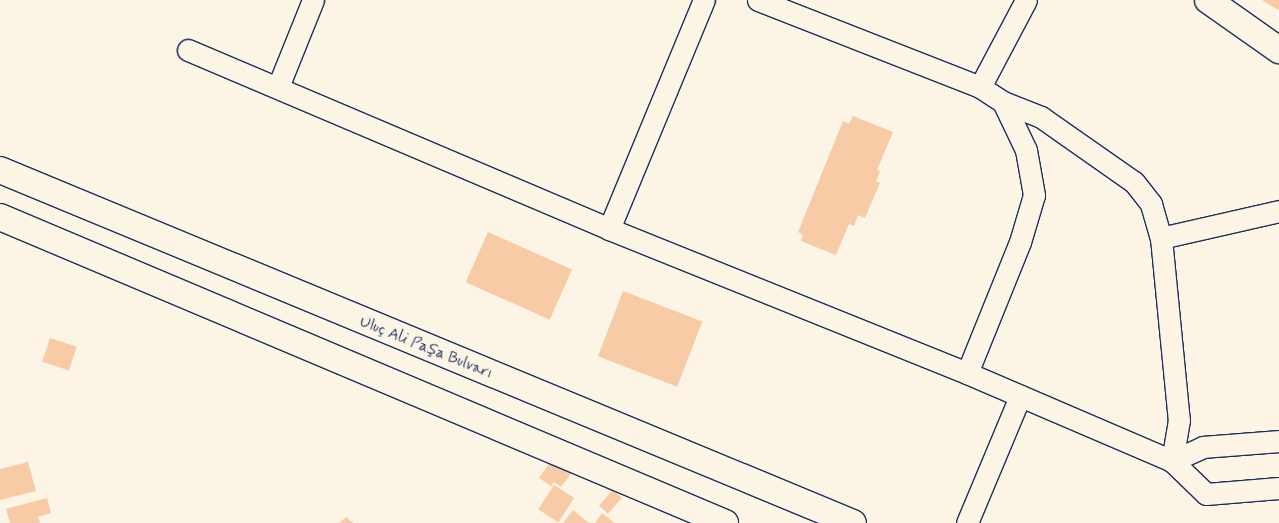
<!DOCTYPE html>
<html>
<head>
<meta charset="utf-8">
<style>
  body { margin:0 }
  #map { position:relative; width:1279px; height:523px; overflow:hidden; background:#fcf5e5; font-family:Mynerve,sans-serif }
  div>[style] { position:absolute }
  .building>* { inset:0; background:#f7cba6; transform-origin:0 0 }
  .roads { filter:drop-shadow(1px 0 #1b2f5e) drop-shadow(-1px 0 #1b2f5e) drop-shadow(0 1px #1b2f5e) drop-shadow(0 -1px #1b2f5e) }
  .minor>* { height:21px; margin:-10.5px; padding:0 10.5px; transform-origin:10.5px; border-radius:10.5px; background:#fcf5e5 }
  .tertiary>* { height:26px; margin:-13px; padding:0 13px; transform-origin:13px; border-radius:13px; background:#fcf5e5 }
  span { translate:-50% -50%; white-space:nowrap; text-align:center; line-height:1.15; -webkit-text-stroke:4.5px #fcf5e5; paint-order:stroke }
  .street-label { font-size:16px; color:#1b2f5e }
</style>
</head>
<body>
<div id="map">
  <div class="building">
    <i style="clip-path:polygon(1262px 0,1279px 0,1279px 8px,1278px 10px)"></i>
    <i style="clip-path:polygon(853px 116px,893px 132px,877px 170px,880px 171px,876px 181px,880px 183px,865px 218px,858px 215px,854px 226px,849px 224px,836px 255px,801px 241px,803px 235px,798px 232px,843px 121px,849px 124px)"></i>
    <i style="left:488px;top:232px;width:92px;height:55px;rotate:24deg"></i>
    <i style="left:623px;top:291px;width:85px;height:70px;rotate:21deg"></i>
    <i style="left:50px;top:338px;width:28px;height:25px;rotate:18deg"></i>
    <i style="clip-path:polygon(553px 458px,573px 471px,561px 487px,554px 482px,551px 486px,539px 478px)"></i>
    <i style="clip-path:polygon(28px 462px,36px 491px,0 500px,0 469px)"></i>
    <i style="left:554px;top:485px;width:24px;height:29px;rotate:33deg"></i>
    <i style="left:613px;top:490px;width:12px;height:21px;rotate:42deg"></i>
    <i style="clip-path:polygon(47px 498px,51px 513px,38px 517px,40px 523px,10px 523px,6px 509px)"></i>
    <i style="clip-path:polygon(573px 510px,589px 523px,563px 523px)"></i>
    <i style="clip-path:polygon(602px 513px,615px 523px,595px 523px)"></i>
    <i style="clip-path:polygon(346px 517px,353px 523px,339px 523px,344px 519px)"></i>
  </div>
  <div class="roads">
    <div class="minor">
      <i style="left:758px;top:0;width:238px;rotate:21.4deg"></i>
      <i style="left:980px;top:87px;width:27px;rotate:33deg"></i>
      <i style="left:1003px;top:102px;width:53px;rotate:64.4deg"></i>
      <i style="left:1026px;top:150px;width:46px;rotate:79.9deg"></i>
      <i style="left:1034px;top:195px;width:49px;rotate:106.6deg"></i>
      <i style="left:1020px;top:242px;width:141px;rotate:112deg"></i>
      <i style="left:188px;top:50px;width:457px;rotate:23deg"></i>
      <i style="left:609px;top:229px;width:386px;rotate:21.9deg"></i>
      <i style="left:967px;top:373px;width:223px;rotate:23.2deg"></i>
      <i style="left:1172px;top:461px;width:47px;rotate:44.1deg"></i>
      <i style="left:1206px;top:494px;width:73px;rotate:-4.7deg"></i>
      <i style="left:278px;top:87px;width:94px;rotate:-68.1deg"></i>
      <i style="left:980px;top:87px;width:98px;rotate:-62.1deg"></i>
      <i style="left:1003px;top:102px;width:41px;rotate:21.5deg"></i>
      <i style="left:1041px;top:117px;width:113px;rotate:35deg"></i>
      <i style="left:1134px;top:182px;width:28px;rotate:52deg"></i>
      <i style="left:1151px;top:204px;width:35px;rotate:74deg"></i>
      <i style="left:1161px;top:238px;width:183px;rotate:84.4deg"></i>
      <i style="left:1179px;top:420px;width:42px;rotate:99.7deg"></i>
      <i style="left:609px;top:229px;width:248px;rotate:-67.5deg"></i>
      <i style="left:1161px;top:238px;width:121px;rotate:-12.9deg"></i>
      <i style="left:1172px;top:461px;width:34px;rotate:-24deg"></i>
      <i style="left:1203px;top:447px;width:76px;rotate:-4.5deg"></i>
      <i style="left:967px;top:523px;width:138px;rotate:-67.3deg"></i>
    </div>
    <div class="tertiary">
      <i style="left:1208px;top:0;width:87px;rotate:35.2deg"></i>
      <i style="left:0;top:170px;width:923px;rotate:22.48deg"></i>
      <i style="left:0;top:217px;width:787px;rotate:22.88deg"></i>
    </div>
  </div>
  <div class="street-label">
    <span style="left:426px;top:348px;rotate:22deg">Uluç Ali Paşa Bulvarı</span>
  </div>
</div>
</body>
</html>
